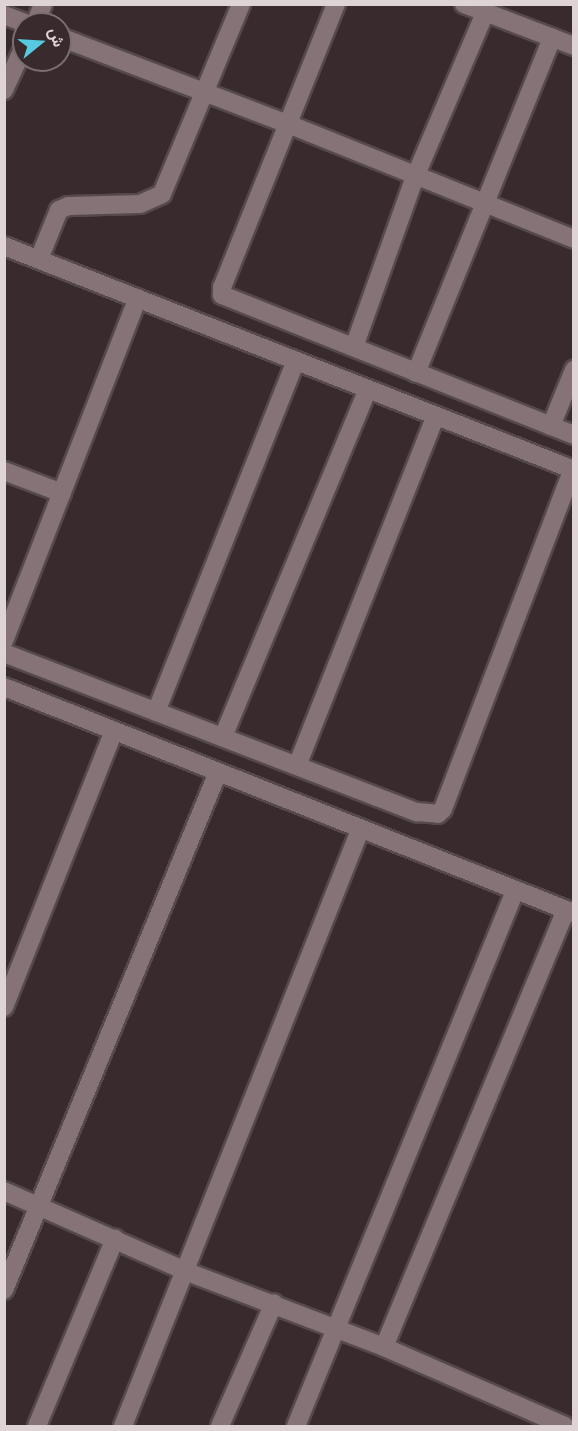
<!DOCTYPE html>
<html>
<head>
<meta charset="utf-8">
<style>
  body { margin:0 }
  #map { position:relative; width:578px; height:1431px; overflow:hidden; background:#392a2e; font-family:"Asap Condensed",Vazirmatn,sans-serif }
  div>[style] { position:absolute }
  .roads { filter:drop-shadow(2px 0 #55494c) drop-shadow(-2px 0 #55494c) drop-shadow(0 2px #55494c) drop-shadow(0 -2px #55494c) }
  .minor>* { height:18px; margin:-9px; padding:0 9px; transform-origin:9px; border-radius:9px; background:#857377 }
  span { translate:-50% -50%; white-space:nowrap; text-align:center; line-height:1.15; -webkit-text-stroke:4.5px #392a2e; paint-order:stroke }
  .frame { position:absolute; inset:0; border:6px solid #ded4d6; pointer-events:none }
  .north { position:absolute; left:12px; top:12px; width:60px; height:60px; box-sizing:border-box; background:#392a2e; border:2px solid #7b6e71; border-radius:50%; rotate:72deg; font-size:16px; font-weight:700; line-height:24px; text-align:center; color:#ded4d6 }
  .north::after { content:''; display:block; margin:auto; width:21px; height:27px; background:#55cae0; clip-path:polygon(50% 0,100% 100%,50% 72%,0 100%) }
</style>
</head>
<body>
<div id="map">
  <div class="roads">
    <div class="minor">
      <i style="left:336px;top:4px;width:305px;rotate:111.9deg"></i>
      <i style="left:222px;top:287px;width:8px;rotate:90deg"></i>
      <i style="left:222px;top:295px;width:379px;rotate:21.7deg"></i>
      <i style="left:464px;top:4px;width:118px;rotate:20.9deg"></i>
      <i style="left:4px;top:15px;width:25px;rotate:21deg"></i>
      <i style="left:35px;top:24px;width:22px;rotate:-68deg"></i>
      <i style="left:60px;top:37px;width:244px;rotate:20.9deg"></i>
      <i style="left:288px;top:124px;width:308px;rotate:21.9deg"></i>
      <i style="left:4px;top:90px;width:47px;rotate:-65.1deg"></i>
      <i style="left:4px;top:246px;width:612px;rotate:21.45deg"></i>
      <i style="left:39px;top:259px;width:53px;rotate:-67.8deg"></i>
      <i style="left:59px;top:210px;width:10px;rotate:-24deg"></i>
      <i style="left:68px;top:206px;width:72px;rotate:-1.6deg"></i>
      <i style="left:140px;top:204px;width:24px;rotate:-24deg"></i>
      <i style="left:162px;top:194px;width:206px;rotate:-67.4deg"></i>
      <i style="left:354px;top:347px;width:181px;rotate:-70.3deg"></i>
      <i style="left:415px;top:177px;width:178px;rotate:-66.9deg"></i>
      <i style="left:416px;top:373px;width:362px;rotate:-67.9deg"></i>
      <i style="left:551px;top:426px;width:61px;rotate:-67.7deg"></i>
      <i style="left:4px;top:471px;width:62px;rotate:20.8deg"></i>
      <i style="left:4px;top:641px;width:368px;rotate:-68.7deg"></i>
      <i style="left:4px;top:653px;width:443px;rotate:21.1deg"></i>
      <i style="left:417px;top:812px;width:21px;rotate:5deg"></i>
      <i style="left:438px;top:814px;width:7px;rotate:-45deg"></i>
      <i style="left:443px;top:809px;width:364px;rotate:-69.1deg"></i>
      <i style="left:4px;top:687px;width:613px;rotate:21.63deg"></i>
      <i style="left:156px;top:712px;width:377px;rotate:-68.3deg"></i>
      <i style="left:223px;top:737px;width:377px;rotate:-67.4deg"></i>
      <i style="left:297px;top:766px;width:374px;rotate:-68.4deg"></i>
      <i style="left:4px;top:1007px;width:297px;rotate:-68.3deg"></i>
      <i style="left:4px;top:1191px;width:198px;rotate:23.8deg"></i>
      <i style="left:185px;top:1271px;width:213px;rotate:20.9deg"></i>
      <i style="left:384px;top:1347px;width:197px;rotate:23.6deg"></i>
      <i style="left:4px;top:1290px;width:560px;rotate:-67.55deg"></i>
      <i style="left:384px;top:1347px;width:473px;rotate:-67.4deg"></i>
      <i style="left:37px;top:1426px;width:203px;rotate:-67.4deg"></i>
      <i style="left:123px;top:1426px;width:641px;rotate:-68.31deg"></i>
      <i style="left:220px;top:1426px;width:134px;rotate:-66.3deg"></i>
      <i style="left:296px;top:1426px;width:578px;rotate:-67.74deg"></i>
    </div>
  </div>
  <div class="frame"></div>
  <div class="north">ش</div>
</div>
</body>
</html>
